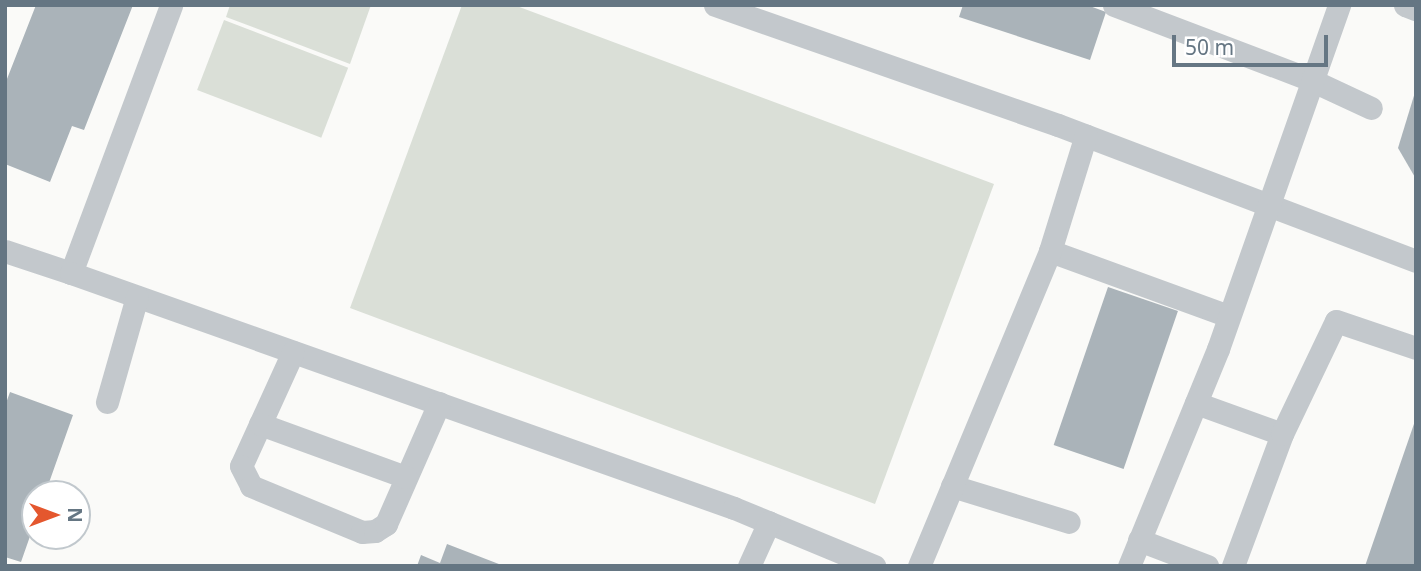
<!DOCTYPE html>
<html>
<head>
<meta charset="utf-8">
<style>
  body { margin:0 }
  #map { position:relative; width:1421px; height:571px; overflow:hidden; background:#fafaf8; font-family:"Noto Sans",sans-serif }
  div>[style] { position:absolute }
  .green>* { inset:0; background:#dadfd7; transform-origin:0 0 }
  .building>* { inset:0; background:#aab3b9; transform-origin:0 0 }
  .minor>* { height:23px; margin:-11.5px; padding:0 11.5px; transform-origin:11.5px; border-radius:11.5px; background:#c3c8cc }
  span { translate:-50% -50%; white-space:nowrap; text-align:center; line-height:1.15; -webkit-text-stroke:7px #fff; paint-order:stroke }
  .frame { position:absolute; inset:0; border:7px solid #657683; pointer-events:none }
  .north { position:absolute; left:21px; top:480px; width:70px; height:70px; box-sizing:border-box; background:#fff; border:2px solid #c1c8cd; border-radius:50%; rotate:90deg; font-size:19px; font-weight:700; line-height:28px; text-align:center; color:#657683 }
  .north::after { content:''; display:block; margin:auto; width:24px; height:32px; background:#e4572e; clip-path:polygon(50% 0,100% 100%,50% 72%,0 100%) }
  .scale { position:absolute; left:1172px; top:35px; width:156px; height:32px; box-sizing:border-box; border:4px solid #657683; border-top:0; padding-left:9px; font-size:21px; line-height:24px; white-space:nowrap; color:#657683; -webkit-text-stroke:5px #fff; paint-order:stroke }
</style>
</head>
<body>
<div id="map">
  <div class="green">
    <i style="clip-path:polygon(230px 5px,371px 5px,350px 64px,226px 17px)"></i>
    <i style="clip-path:polygon(462px 5px,514px 5px,994px 184px,875px 504px,350px 308px)"></i>
    <i style="left:224px;top:20px;width:133px;height:75px;rotate:21deg"></i>
  </div>
  <div class="building">
    <i style="clip-path:polygon(36px 5px,133px 5px,84px 130px,72px 126px,50px 182px,5px 164px,5px 84px)"></i>
    <i style="clip-path:polygon(963px 5px,1087px 5px,1106px 12px,1090px 60px,959px 17px)"></i>
    <i style="clip-path:polygon(1416px 89px,1416px 179px,1398px 148px)"></i>
    <i style="left:1108px;top:287px;width:74px;height:167px;rotate:19deg"></i>
    <i style="clip-path:polygon(10px 392px,73px 415px,45px 494px,35px 494px,35px 522px,21px 562px,5px 557px,5px 406px)"></i>
    <i style="clip-path:polygon(1415px 421px,1416px 566px,1365px 566px)"></i>
    <i style="clip-path:polygon(447px 544px,504px 566px,417px 566px,421px 555px,440px 563px)"></i>
  </div>
  <div class="minor">
    <i style="left:715px;top:5px;width:363px;rotate:19.3deg"></i>
    <i style="left:1058px;top:125px;width:383px;rotate:20.8deg"></i>
    <i style="left:1114px;top:5px;width:211px;rotate:20.8deg"></i>
    <i style="left:1311px;top:80px;width:66px;rotate:25deg"></i>
    <i style="left:1405px;top:5px;width:11px;rotate:22deg"></i>
    <i style="left:5px;top:251px;width:70px;rotate:18.4deg"></i>
    <i style="left:71px;top:273px;width:286px;rotate:-69.5deg"></i>
    <i style="left:1050px;top:251px;width:190px;rotate:20deg"></i>
    <i style="left:71px;top:273px;width:703px;rotate:19.52deg"></i>
    <i style="left:734px;top:508px;width:152px;rotate:22.5deg"></i>
    <i style="left:293px;top:352px;width:125px;rotate:114.5deg"></i>
    <i style="left:241px;top:466px;width:22px;rotate:63deg"></i>
    <i style="left:251px;top:486px;width:120px;rotate:22.5deg"></i>
    <i style="left:362px;top:532px;width:13px;rotate:-4deg"></i>
    <i style="left:375px;top:531px;width:13px;rotate:-32deg"></i>
    <i style="left:386px;top:524px;width:132px;rotate:-66.3deg"></i>
    <i style="left:107px;top:402px;width:109px;rotate:-74.1deg"></i>
    <i style="left:1196px;top:403px;width:91px;rotate:19.8deg"></i>
    <i style="left:1282px;top:434px;width:141px;rotate:110.4deg"></i>
    <i style="left:260px;top:424px;width:155px;rotate:20deg"></i>
    <i style="left:1282px;top:434px;width:125px;rotate:-64.5deg"></i>
    <i style="left:1336px;top:321px;width:84px;rotate:18.6deg"></i>
    <i style="left:952px;top:486px;width:122px;rotate:17.1deg"></i>
    <i style="left:1139px;top:540px;width:73px;rotate:20.9deg"></i>
    <i style="left:749px;top:566px;width:48px;rotate:-65.6deg"></i>
    <i style="left:919px;top:566px;width:341px;rotate:-67.4deg"></i>
    <i style="left:1050px;top:251px;width:121px;rotate:-72.8deg"></i>
    <i style="left:1129px;top:566px;width:235px;rotate:-67.7deg"></i>
    <i style="left:1218px;top:349px;width:365px;rotate:-70.6deg"></i>
  </div>
  <div class="frame"></div>
  <div class="north">N</div>
  <div class="scale">50 m</div>
</div>
</body>
</html>
